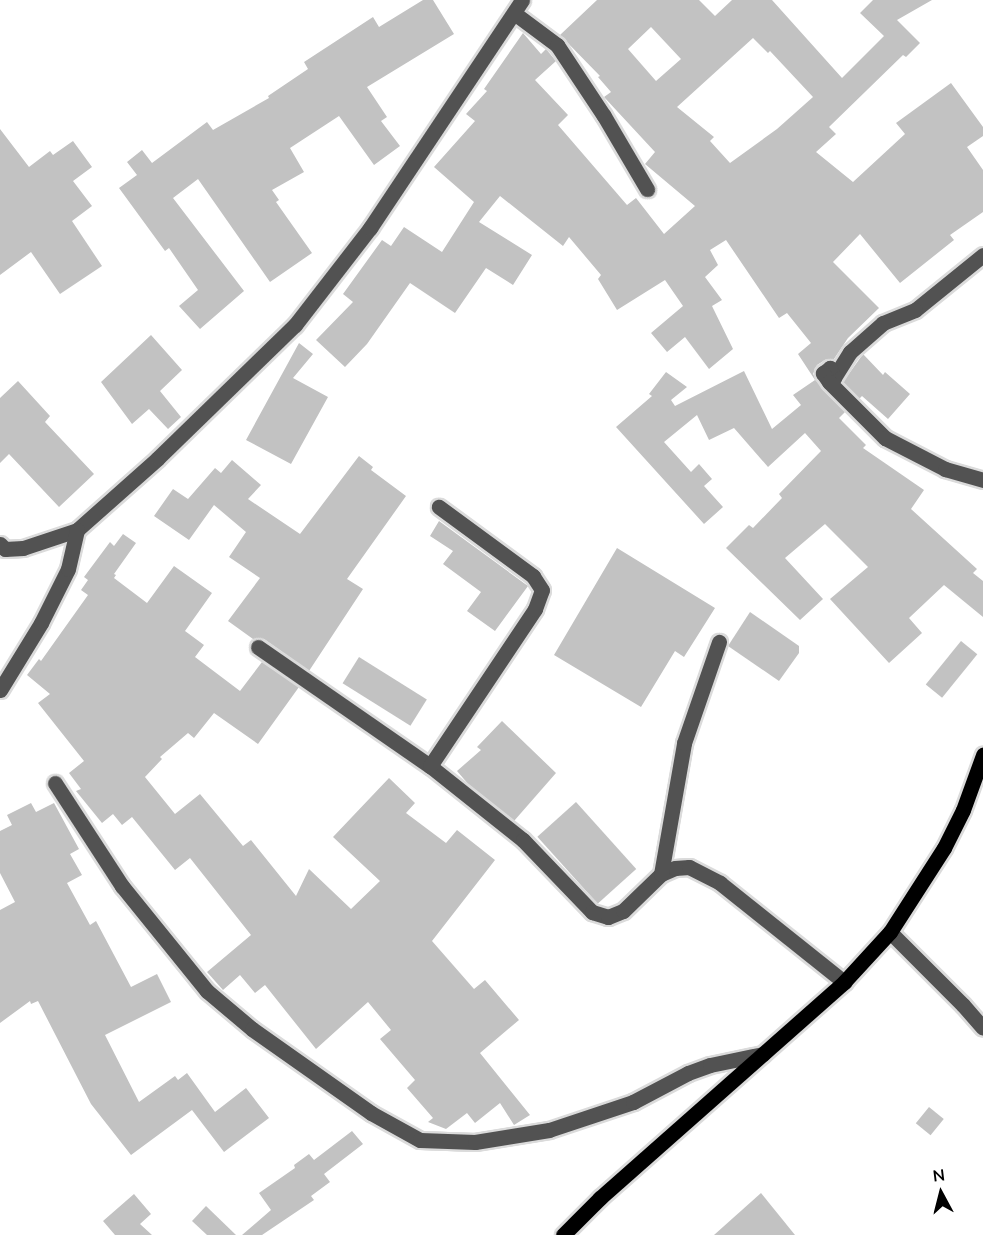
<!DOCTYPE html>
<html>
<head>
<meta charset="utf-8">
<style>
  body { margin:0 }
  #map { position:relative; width:983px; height:1235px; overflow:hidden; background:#fff; font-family:Mulish,sans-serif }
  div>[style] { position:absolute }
  .building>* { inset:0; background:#c2c2c2; transform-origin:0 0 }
  .roads { filter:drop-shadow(2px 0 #dbdbdb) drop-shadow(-2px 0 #dbdbdb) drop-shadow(0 2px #dbdbdb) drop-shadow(0 -2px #dbdbdb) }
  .minor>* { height:15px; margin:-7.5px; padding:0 7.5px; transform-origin:7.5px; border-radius:7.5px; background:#525252 }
  .major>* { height:15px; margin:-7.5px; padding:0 7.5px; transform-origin:7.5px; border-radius:7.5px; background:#000 }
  span { translate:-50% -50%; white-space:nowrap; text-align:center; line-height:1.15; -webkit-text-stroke:4.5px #fff; paint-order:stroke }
  .north { position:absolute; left:911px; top:1163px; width:60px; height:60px; -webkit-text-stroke:4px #fff; paint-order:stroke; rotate:353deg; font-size:16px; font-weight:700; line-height:24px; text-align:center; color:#000 }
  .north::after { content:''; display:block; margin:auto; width:21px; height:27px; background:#000; clip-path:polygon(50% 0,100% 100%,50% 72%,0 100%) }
</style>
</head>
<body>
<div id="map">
  <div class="building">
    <i style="clip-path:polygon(423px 0,433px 0,454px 34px,367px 87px,387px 117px,381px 121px,400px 146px,374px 165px,339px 116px,290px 148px,304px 172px,272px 190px,279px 200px,276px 202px,312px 253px,270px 282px,198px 179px,173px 198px,244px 291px,200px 329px,179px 306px,198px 290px,169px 248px,165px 251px,119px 188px,137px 175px,127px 162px,142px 150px,152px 163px,207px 122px,213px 130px,269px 98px,268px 96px,308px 69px,304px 62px,373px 17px,379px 27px)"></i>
    <i style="clip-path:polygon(evenodd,597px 0,699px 0,715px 16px,732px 0,772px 0,842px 78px,884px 36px,860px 13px,873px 0,932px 0,897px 20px,920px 43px,906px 57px,903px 55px,829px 127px,836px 134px,816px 152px,853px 182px,905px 134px,896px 123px,951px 83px,983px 127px,983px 136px,967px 147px,983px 170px,983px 212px,950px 235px,954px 240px,900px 283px,860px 234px,833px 262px,879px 308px,848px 338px,834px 359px,825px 360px,817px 365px,813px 374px,822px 389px,845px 412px,839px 418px,866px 445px,863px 448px,924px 490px,911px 509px,977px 569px,973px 573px,983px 581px,983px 617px,944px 585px,909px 618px,922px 633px,889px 663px,830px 599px,868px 567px,825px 524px,785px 558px,823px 599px,800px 620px,726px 548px,749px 525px,753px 528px,782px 498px,779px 494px,821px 451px,805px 433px,768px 467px,734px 428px,709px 440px,697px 415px,664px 442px,691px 472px,699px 464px,712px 479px,704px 486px,723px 507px,704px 524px,616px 427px,652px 396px,649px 394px,666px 372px,687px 387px,671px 400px,675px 406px,744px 371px,772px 429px,801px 405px,793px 395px,815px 380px,798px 354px,811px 343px,787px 313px,779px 318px,726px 240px,710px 250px,718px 265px,705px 277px,722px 300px,712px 306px,733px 349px,709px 369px,685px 337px,667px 352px,651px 333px,683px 306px,665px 280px,617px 310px,598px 279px,601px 275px,569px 237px,563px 246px,500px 196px,479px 222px,532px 255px,513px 285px,486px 268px,455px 313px,410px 283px,367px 344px,345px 367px,316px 340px,353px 302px,343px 294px,382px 240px,391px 246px,404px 227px,442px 252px,474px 202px,434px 167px,475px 121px,466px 114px,487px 91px,484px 89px,523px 33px,541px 54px,546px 49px,556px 61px,535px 80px,568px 115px,558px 125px,627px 205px,636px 198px,664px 234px,695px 206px,645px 164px,655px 152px,604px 97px,611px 92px,598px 77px,600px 76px,560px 35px,597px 0,651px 27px,681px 59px,656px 81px,628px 49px,651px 27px,597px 0,753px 38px,768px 53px,770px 51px,813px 97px,777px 129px,730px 163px,710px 141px,714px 137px,677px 107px,753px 38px)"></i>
    <i style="clip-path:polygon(0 129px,29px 167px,50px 151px,53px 155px,73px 141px,92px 167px,73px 181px,92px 206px,72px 221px,102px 266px,60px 294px,31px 252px,0 275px)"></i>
    <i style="clip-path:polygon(151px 335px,182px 370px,160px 391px,181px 417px,168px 429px,149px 409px,132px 424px,101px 382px)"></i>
    <i style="clip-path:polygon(299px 343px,313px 354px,293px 378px,328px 397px,291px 464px,246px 440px)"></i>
    <i style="clip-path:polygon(863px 354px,883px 375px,885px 372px,910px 394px,888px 419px,862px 396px,859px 399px,843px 382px)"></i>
    <i style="clip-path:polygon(18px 381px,50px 416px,45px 422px,94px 474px,59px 507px,9px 454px,0 463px,0 398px)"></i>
    <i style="clip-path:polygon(359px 456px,373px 467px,371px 470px,406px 496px,347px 579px,363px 589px,309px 671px,264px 639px,253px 639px,228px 621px,260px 578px,229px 557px,246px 532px,214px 505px,189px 540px,154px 516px,173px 489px,188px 499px,215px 468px,221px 473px,232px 460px,261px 485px,248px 499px,300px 534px)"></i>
    <i style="clip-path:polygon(439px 521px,528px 586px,495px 631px,467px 611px,481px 592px,443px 564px,453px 551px,430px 536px)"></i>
    <i style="clip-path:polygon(123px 534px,136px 543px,114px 574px,116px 575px,114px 578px,147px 603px,174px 566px,212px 593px,185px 631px,204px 645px,195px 657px,240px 691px,262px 662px,299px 687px,258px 744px,214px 713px,194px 738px,188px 733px,160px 757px,162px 759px,145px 777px,175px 814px,200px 794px,243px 846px,251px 840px,296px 896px,309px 869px,351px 909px,380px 881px,333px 837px,389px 778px,415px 803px,406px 813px,446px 843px,457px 830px,495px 860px,432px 941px,474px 989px,485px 980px,519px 1020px,480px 1053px,530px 1115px,514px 1125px,500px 1103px,475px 1123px,467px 1113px,446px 1129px,428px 1122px,433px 1118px,407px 1088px,415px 1080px,380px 1039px,391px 1030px,368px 1002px,316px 1049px,265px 985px,255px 993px,240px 975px,223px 990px,207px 972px,251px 935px,190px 858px,175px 870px,132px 817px,122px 825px,113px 814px,102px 823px,76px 791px,81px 789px,69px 773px,84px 761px,38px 703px,50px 694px,27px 675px,39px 659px,41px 661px,88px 595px,81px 590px,88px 580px,84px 577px,110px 542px,114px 546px)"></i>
    <i style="clip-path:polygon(617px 548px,715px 608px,684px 657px,675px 651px,641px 707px,554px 655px)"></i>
    <i style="clip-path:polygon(750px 612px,799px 646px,799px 653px,779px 681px,728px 646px)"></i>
    <i style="left:961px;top:641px;width:21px;height:56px;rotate:39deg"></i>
    <i style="left:359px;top:657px;width:80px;height:31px;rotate:32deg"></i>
    <i style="clip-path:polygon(502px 721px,556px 773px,514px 821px,469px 785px,457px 771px,481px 750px,477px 747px)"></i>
    <i style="left:576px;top:802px;width:90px;height:52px;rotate:48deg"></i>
    <i style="clip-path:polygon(31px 803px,36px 812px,54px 803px,79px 849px,70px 854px,82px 875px,67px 883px,90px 925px,96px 921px,131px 987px,157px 974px,171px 1002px,105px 1035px,139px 1102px,175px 1076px,178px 1080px,187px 1073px,215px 1112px,246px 1088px,269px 1118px,224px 1152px,192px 1110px,131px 1155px,91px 1104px,38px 1001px,31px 1004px,30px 1001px,0 1023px,0 910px,15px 902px,0 873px,0 831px,12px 825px,7px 815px)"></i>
    <i style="left:929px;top:1107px;width:19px;height:21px;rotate:39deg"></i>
    <i style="clip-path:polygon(352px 1131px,363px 1144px,324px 1174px,330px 1182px,311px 1196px,314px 1200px,262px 1235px,242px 1235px,271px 1210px,259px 1193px,295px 1168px,294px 1165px,309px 1154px,314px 1160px)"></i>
    <i style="clip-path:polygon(761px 1193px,795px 1235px,714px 1235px)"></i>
    <i style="clip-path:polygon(134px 1194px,151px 1214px,140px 1224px,152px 1235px,115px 1235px,103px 1221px)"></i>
    <i style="clip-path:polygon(206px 1206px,236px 1235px,207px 1235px,192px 1221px)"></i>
  </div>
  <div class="roads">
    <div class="minor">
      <i style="left:514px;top:13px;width:54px;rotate:36.7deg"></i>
      <i style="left:557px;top:45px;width:85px;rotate:56.5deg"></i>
      <i style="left:604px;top:116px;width:85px;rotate:59.5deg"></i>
      <i style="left:983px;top:255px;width:87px;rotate:141deg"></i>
      <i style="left:915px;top:310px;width:35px;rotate:158deg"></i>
      <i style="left:883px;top:323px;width:44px;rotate:138.7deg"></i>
      <i style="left:850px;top:352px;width:31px;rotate:122deg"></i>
      <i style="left:834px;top:378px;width:11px;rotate:-112deg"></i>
      <i style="left:830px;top:368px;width:9px;rotate:144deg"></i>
      <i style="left:823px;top:373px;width:11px;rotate:56deg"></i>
      <i style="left:829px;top:382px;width:79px;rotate:45deg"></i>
      <i style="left:885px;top:438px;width:68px;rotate:27.3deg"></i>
      <i style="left:945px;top:469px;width:40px;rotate:16deg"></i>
      <i style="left:0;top:544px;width:7px;rotate:45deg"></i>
      <i style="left:5px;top:549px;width:18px;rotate:-3deg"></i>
      <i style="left:23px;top:548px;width:57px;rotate:-18.4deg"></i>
      <i style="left:77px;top:530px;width:108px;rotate:-41.6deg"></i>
      <i style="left:158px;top:458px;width:191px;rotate:-44.2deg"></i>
      <i style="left:295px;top:325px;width:123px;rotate:-52.3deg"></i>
      <i style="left:370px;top:228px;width:274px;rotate:-56.3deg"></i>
      <i style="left:258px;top:647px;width:209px;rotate:34.7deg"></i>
      <i style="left:430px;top:766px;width:119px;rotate:38.5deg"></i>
      <i style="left:523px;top:840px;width:100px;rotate:46.2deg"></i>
      <i style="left:592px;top:912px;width:17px;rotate:17deg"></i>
      <i style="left:608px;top:917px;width:16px;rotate:-22deg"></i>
      <i style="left:623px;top:911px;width:53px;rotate:-44.2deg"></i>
      <i style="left:661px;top:874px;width:15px;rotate:-23deg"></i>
      <i style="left:675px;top:868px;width:14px;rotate:-4deg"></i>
      <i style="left:689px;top:867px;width:35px;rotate:27deg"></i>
      <i style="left:720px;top:883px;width:159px;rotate:38.6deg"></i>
      <i style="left:0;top:690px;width:79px;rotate:-58.5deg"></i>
      <i style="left:41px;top:623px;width:60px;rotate:-63.4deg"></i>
      <i style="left:68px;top:569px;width:40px;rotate:-77deg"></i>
      <i style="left:430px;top:766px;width:189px;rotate:-56.2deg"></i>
      <i style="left:535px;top:609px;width:20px;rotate:-70deg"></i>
      <i style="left:542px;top:590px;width:17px;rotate:-123deg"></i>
      <i style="left:533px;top:576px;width:117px;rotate:-143.7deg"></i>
      <i style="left:55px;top:783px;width:123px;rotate:57deg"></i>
      <i style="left:122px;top:886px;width:135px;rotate:51deg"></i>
      <i style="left:207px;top:991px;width:59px;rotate:40.2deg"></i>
      <i style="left:252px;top:1029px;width:146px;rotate:35.2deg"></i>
      <i style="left:371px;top:1113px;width:56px;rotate:28.9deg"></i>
      <i style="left:420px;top:1140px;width:55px;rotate:2.1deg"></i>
      <i style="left:475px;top:1142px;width:75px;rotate:-9.2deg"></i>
      <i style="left:549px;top:1130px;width:89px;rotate:-18.4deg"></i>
      <i style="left:633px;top:1102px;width:62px;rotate:-27.8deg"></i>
      <i style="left:688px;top:1073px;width:23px;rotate:-20deg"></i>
      <i style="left:710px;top:1065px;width:54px;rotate:-11.7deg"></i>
      <i style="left:661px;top:874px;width:133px;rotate:-80deg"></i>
      <i style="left:684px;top:743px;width:107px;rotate:-70.9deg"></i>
      <i style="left:890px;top:932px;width:103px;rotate:45deg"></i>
      <i style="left:963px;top:1005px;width:30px;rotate:49deg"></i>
    </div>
    <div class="major">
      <i style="left:563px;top:1235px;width:52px;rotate:-45deg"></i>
      <i style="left:600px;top:1198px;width:326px;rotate:-41.5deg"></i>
      <i style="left:844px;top:982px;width:68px;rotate:-47.4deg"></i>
      <i style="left:890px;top:932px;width:100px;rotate:-57.3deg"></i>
      <i style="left:944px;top:848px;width:42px;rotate:-63.4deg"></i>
      <i style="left:963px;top:810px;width:59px;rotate:-70deg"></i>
    </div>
  </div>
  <div class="north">N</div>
</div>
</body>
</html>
